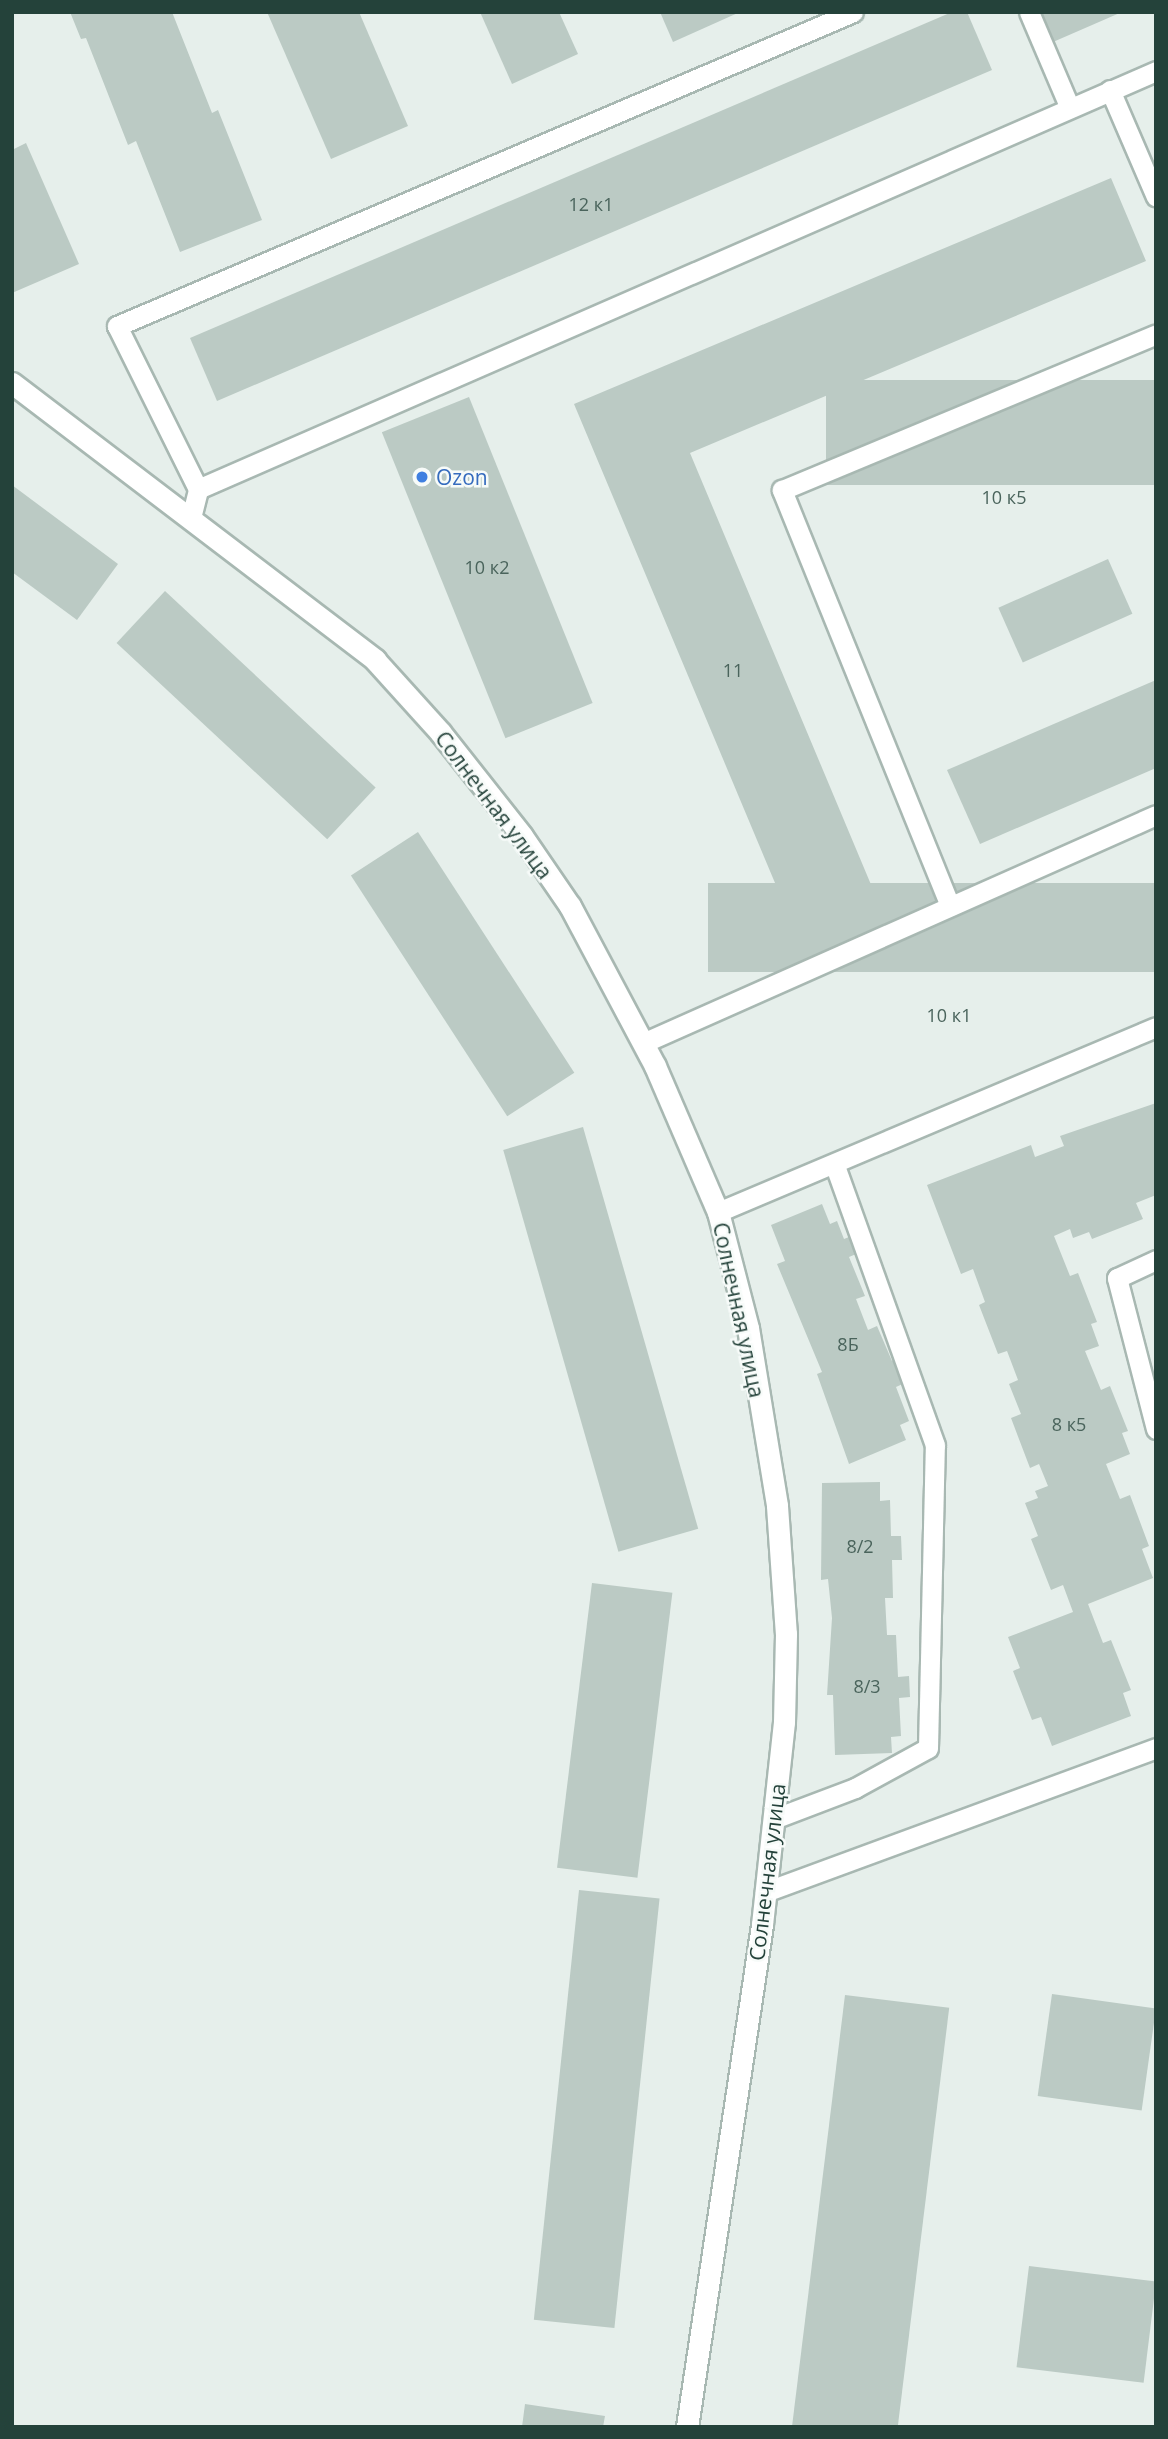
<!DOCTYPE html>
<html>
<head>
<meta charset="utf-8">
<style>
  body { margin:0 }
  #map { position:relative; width:1168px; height:2439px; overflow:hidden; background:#e6efeb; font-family:"Open Sans",sans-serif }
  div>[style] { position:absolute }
  .building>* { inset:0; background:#bbcac4; transform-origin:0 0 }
  .roads { filter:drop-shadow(2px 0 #a8b8b2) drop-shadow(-2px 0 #a8b8b2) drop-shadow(0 2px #a8b8b2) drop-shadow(0 -2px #a8b8b2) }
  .lane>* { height:19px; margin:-9.5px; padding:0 9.5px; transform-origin:9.5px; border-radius:9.5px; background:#fff }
  .street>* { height:21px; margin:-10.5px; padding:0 10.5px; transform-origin:10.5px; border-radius:10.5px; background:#fff }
  .dots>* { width:19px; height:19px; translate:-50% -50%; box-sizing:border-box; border:4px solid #f7fbf9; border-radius:50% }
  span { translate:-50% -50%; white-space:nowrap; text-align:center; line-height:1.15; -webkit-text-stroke:5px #f7fbf9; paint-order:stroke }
  .number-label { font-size:18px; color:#4a645c }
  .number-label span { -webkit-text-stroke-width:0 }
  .shop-label { font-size:21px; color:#366cbe }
  .left { translate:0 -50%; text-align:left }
  .street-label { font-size:21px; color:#24423a }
  .frame { position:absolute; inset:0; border:14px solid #24423a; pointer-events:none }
</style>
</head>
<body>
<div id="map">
  <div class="building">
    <i style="clip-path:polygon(70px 12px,172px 12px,212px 113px,218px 110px,262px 220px,180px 252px,136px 141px,128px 145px,86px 38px,81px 39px)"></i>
    <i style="clip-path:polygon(267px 12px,359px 12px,408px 126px,331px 159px)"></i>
    <i style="clip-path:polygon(480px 12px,559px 12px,578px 54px,512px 84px)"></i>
    <i style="clip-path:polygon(660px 12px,740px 12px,673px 42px)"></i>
    <i style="clip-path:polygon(952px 12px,967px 12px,992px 70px,217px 401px,190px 338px)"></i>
    <i style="clip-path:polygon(1040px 12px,1122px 12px,1053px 42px)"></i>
    <i style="clip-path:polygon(26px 143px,79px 264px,12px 293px,12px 150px)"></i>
    <i style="clip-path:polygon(1111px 178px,1146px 261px,690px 453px,872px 887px,791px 921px,574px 404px)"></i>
    <i style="left:1156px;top:380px;width:105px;height:330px;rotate:90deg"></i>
    <i style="left:469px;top:397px;width:330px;height:94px;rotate:68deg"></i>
    <i style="clip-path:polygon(12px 485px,118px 564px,77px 620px,12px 572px)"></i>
    <i style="left:1108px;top:559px;width:60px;height:120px;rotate:66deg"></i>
    <i style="left:165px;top:591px;width:288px;height:71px;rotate:43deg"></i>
    <i style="clip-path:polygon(1156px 680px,1156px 768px,980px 844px,947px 770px)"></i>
    <i style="left:418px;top:832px;width:287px;height:80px;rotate:57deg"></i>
    <i style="left:1156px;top:883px;width:89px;height:448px;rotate:90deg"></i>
    <i style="clip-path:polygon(1156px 1103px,1156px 1195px,1136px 1203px,1143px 1219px,1092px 1239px,1089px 1232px,1073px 1238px,1070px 1229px,1054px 1236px,1070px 1276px,1078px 1273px,1097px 1322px,1091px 1324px,1099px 1346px,1085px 1351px,1101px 1390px,1110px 1386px,1128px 1431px,1122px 1433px,1130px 1454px,1106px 1464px,1120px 1499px,1130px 1495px,1149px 1546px,1142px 1549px,1153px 1578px,1088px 1604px,1103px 1643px,1111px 1640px,1131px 1690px,1123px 1693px,1131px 1716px,1052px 1746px,1041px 1717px,1032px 1720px,1013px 1671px,1020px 1668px,1008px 1637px,1073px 1612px,1063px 1585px,1051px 1590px,1031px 1539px,1038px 1536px,1025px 1503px,1038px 1498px,1035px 1491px,1048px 1486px,1039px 1464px,1030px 1468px,1011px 1418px,1021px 1414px,1009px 1384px,1018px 1380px,1007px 1351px,998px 1354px,979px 1305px,985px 1302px,973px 1269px,961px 1274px,927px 1185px,1031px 1145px,1035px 1157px,1064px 1146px,1060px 1136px)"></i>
    <i style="left:583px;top:1127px;width:418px;height:83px;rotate:74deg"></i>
    <i style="clip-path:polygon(822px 1204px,830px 1224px,837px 1221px,844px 1239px,854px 1235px,861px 1252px,849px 1257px,865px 1296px,856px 1299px,868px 1330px,877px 1326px,892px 1361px,898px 1359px,907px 1382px,896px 1387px,909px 1421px,900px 1425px,906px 1440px,849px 1464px,817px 1374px,822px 1372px,777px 1264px,785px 1261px,771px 1225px)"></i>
    <i style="clip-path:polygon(880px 1482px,880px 1501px,890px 1500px,891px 1536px,901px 1536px,902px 1560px,892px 1560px,893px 1598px,885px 1598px,887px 1635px,896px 1635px,898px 1677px,909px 1676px,910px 1697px,899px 1698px,901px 1736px,891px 1737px,892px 1753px,835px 1755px,833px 1695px,827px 1695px,832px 1618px,828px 1579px,821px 1580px,822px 1483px)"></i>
    <i style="left:592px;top:1583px;width:81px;height:287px;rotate:7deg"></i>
    <i style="left:579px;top:1890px;width:81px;height:432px;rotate:6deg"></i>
    <i style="left:1052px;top:1994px;width:105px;height:103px;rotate:8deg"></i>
    <i style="left:845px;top:1995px;width:105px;height:435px;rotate:7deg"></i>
    <i style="left:1029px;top:2266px;width:128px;height:102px;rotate:7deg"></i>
    <i style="clip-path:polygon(525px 2404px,605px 2416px,603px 2427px,522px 2427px)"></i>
  </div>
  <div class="roads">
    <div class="lane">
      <i style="left:1029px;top:12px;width:104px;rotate:66.9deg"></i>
      <i style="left:1110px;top:90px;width:116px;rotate:66.7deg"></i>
      <i style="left:198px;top:489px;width:1045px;rotate:-23.57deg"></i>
      <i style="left:191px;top:518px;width:30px;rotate:-76deg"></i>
      <i style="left:198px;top:489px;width:182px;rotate:-116.4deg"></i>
      <i style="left:117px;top:326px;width:800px;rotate:-23.1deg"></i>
      <i style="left:950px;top:906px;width:449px;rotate:-112deg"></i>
      <i style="left:782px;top:490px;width:405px;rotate:-22.6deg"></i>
      <i style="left:643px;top:1043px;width:561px;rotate:-23.96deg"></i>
      <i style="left:718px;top:1212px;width:475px;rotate:-22.9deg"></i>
      <i style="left:1156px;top:1260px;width:43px;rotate:155.2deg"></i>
      <i style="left:1117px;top:1278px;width:156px;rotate:75.5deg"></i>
      <i style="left:776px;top:1818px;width:85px;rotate:-20.8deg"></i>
      <i style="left:855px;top:1788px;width:83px;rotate:-28.7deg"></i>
      <i style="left:928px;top:1748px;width:303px;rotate:-88.7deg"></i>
      <i style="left:935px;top:1445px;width:297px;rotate:-109.7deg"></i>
      <i style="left:765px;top:1892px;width:417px;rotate:-20.2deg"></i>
    </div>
    <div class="street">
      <i style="left:12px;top:383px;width:457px;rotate:37.3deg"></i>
      <i style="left:375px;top:660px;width:97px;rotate:47.9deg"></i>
      <i style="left:440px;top:732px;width:132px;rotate:51.7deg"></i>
      <i style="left:522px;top:836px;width:85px;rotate:55.6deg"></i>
      <i style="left:570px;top:906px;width:181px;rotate:62deg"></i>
      <i style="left:655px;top:1066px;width:159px;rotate:66.7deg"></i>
      <i style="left:718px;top:1212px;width:120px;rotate:75.5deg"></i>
      <i style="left:748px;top:1328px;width:180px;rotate:80.7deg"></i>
      <i style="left:777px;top:1506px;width:128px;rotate:86deg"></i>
      <i style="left:786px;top:1634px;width:88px;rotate:91.3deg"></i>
      <i style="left:784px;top:1722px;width:204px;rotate:96.2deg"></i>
      <i style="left:762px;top:1925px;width:508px;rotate:98.5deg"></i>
    </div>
  </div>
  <div class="dots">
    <i style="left:422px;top:477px;background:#3f7fe0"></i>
  </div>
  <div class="number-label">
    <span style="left:591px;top:204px">12 к1</span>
    <span style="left:1004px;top:497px">10 к5</span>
    <span style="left:487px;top:567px">10 к2</span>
    <span style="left:733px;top:670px">11</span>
    <span style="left:949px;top:1015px">10 к1</span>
    <span style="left:848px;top:1344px">8Б</span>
    <span style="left:1069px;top:1424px">8 к5</span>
    <span style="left:860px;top:1546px">8/2</span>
    <span style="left:867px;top:1686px">8/3</span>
  </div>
  <div class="shop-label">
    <span class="left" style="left:436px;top:477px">Ozon</span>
  </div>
  <div class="street-label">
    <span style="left:494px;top:805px;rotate:53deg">Солнечная улица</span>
    <span style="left:739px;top:1310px;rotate:78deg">Солнечная улица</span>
    <span style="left:767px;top:1872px;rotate:-83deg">Солнечная улица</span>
  </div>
  <div class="frame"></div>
</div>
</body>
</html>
